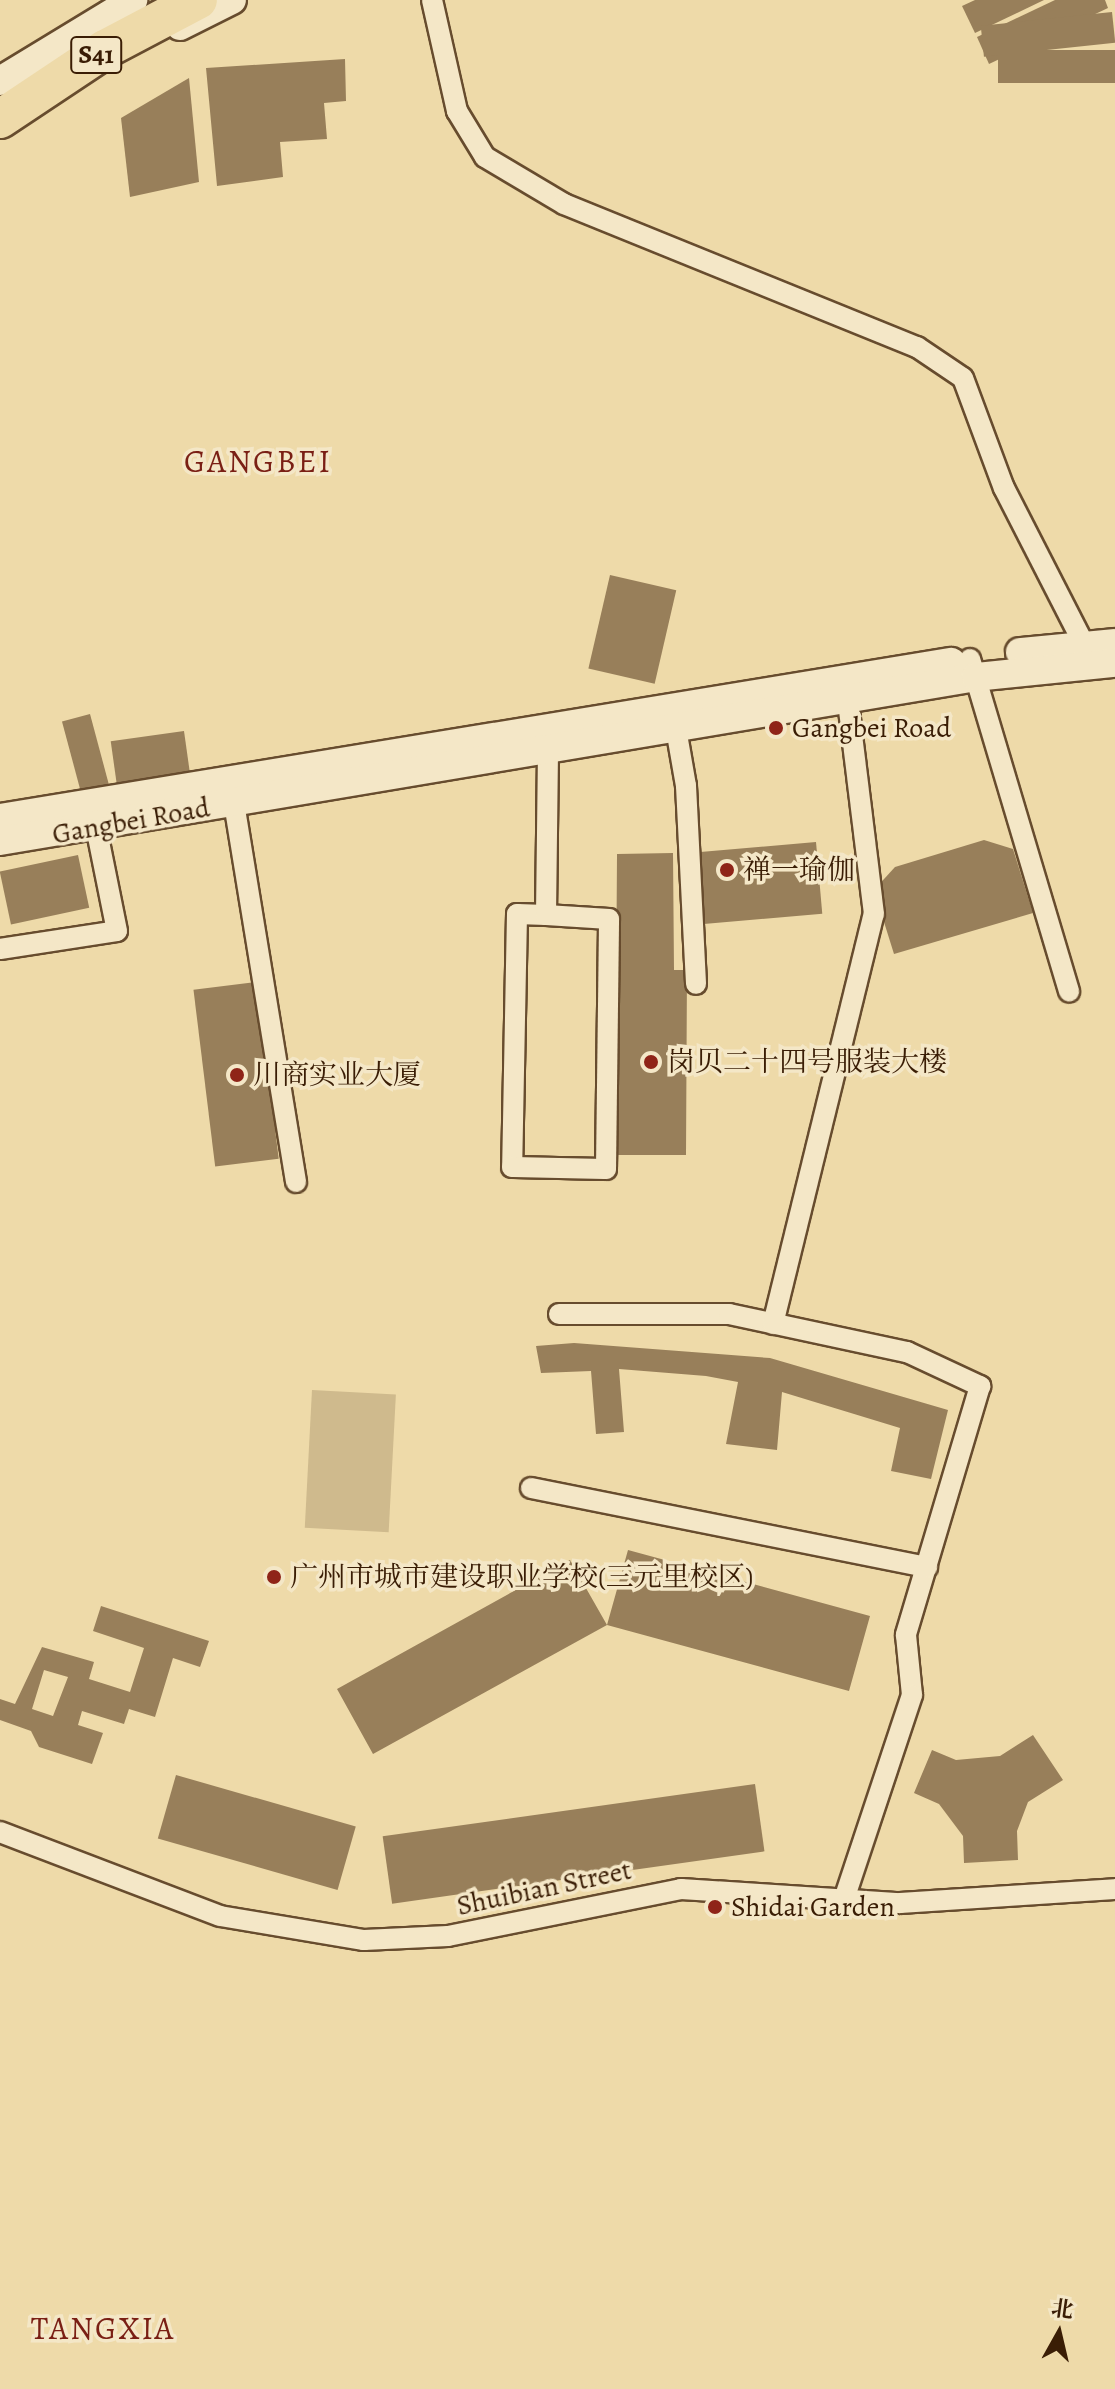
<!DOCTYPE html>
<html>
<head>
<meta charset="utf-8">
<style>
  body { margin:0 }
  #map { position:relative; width:1115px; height:2389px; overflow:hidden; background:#eedaa9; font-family:Alegreya,"Noto Serif SC",serif }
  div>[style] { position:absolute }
  .green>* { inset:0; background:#cfba8d; transform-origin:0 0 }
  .building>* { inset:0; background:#987f5a; transform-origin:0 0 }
  .roads { filter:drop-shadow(2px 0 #674c2e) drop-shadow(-2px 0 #674c2e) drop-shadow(0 2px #674c2e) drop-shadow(0 -2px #674c2e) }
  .street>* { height:20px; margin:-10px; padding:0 10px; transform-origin:10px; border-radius:10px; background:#f4e7c7 }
  .secondary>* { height:28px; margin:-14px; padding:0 14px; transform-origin:14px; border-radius:14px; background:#f4e7c7 }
  .highway>* { height:38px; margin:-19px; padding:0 19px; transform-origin:19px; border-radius:19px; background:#eedaa9 }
  .dots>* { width:22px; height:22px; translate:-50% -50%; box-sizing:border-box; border:4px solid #f4e7c7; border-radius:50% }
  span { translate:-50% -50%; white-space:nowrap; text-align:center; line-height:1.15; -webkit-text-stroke:7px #f4e7c7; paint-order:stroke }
  .shield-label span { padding:2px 6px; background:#f4e7c7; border:2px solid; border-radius:6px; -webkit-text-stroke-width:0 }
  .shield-label { font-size:26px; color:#3a1d05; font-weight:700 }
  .poi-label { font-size:28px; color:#3a1d05 }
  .left { translate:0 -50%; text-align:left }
  .street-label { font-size:28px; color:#3a1d05 }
  .quarter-label { font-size:32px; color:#7a1f14; letter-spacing:2px }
  .north { position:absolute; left:1019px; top:2293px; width:80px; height:80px; -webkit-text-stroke:6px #f4e7c7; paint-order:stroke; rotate:8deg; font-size:22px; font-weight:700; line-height:32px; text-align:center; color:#3a1d05 }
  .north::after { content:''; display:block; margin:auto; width:28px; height:36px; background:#3a1d05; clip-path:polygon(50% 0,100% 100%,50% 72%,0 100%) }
</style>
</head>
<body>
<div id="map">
  <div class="green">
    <i style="left:312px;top:1390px;width:84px;height:138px;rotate:3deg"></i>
  </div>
  <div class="building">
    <i style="clip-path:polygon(975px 0,1044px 0,975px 33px,962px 6px)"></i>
    <i style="clip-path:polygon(1055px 0,1105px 0,1108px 8px,989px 64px,977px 37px)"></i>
    <i style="left:1112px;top:12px;width:31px;height:132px;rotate:84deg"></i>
    <i style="left:1115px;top:50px;width:33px;height:117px;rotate:90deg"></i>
    <i style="clip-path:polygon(345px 59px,346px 101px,324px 103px,327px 139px,280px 142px,283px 177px,217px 186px,206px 68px)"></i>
    <i style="clip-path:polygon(189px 78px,199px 182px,130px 197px,121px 118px)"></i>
    <i style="left:610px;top:575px;width:68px;height:96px;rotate:13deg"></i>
    <i style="left:90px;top:714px;width:77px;height:29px;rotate:75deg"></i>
    <i style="left:184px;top:731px;width:49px;height:74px;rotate:82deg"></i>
    <i style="clip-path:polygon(984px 840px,1013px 849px,1033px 913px,894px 954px,874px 890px,895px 867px)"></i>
    <i style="left:816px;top:842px;width:72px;height:119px;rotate:85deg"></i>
    <i style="clip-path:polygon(673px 853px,674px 970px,687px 970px,686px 1155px,615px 1155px,617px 854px)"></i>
    <i style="left:78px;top:855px;width:54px;height:80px;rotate:78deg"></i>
    <i style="left:257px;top:982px;width:178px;height:64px;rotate:83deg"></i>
    <i style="clip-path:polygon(574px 1343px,770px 1358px,948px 1410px,931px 1479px,891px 1471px,900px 1428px,782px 1392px,777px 1450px,726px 1444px,738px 1382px,706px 1376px,619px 1369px,624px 1432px,596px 1434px,591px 1371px,541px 1373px,536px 1346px)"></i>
    <i style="clip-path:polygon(628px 1550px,870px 1616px,849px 1691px,607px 1625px,373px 1754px,337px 1689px,570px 1560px,607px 1625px)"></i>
    <i style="clip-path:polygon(evenodd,101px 1606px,209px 1641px,200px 1667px,173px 1658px,155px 1717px,129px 1709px,124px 1724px,82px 1711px,78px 1725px,103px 1733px,92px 1764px,39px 1747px,31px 1731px,0 1720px,0 1699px,15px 1704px,42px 1647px,94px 1662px,89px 1679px,130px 1692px,144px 1648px,93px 1631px,101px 1606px,44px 1670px,68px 1677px,53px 1716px,32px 1709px,44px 1670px)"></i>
    <i style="clip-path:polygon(1033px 1735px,1063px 1780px,1028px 1802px,1017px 1831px,1018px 1860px,964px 1863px,963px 1836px,939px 1804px,914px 1793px,932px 1750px,956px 1760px,1000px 1756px)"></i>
    <i style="left:176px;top:1775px;width:187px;height:66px;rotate:16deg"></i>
    <i style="left:755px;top:1784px;width:68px;height:376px;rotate:82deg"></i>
  </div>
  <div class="roads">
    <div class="street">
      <i style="left:432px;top:0;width:114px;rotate:77.3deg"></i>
      <i style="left:457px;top:111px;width:54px;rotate:58.7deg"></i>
      <i style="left:485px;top:157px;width:92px;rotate:30.7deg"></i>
      <i style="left:564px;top:204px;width:381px;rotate:22.1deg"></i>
      <i style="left:917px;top:347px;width:55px;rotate:34deg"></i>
      <i style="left:963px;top:378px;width:117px;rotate:69.6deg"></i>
      <i style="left:1004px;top:488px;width:189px;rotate:62.9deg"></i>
      <i style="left:970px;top:659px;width:347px;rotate:73.4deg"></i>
      <i style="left:674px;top:717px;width:70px;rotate:80.1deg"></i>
      <i style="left:686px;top:786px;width:198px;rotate:87.1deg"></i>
      <i style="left:234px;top:803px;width:384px;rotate:80.7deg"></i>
      <i style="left:546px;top:915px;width:29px;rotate:-178deg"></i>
      <i style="left:517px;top:914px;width:253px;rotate:91.1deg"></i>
      <i style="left:512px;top:1167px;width:94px;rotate:1.2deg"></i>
      <i style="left:606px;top:1169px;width:250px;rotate:-89.3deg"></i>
      <i style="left:609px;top:919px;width:63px;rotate:-176.4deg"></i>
      <i style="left:546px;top:915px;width:166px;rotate:-89.3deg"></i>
      <i style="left:0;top:949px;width:118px;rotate:-8.7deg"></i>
      <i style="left:117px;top:931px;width:106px;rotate:-101.4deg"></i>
      <i style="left:559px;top:1314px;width:170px"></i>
      <i style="left:729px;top:1314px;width:182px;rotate:12.1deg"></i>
      <i style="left:907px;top:1352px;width:81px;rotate:25deg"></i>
      <i style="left:980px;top:1386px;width:260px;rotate:106.6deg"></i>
      <i style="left:906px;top:1635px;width:60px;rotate:84.3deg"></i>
      <i style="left:912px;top:1695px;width:216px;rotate:108.4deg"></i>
      <i style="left:773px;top:1324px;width:422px;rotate:-76.2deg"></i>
      <i style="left:874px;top:914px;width:230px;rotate:-97deg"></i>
      <i style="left:531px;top:1488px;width:404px;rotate:11.3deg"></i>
      <i style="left:0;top:1832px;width:235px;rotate:20.9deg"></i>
      <i style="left:220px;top:1916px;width:146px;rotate:9.5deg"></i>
      <i style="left:364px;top:1940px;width:84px;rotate:-2.7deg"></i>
      <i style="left:448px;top:1936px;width:238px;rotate:-11.4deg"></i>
      <i style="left:681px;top:1889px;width:219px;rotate:3.7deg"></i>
      <i style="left:900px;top:1903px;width:215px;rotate:-3.7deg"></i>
    </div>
    <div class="secondary">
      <i style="left:180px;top:26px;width:58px;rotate:-26.6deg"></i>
      <i style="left:0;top:81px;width:156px;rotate:-31.3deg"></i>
      <i style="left:1020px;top:652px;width:95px;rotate:-5.4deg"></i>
      <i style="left:0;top:818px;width:964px;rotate:-9.32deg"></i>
      <i style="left:0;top:841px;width:990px;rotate:-9.54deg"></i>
      <i style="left:976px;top:677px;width:140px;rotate:-5.8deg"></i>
    </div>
    <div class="highway">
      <i style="left:0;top:119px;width:126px;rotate:-33.7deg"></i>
      <i style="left:105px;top:49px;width:105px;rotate:-27.8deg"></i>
    </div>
  </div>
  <div class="dots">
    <i style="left:776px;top:728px;background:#8f2418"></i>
    <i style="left:727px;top:870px;background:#8f2418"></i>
    <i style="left:651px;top:1062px;background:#8f2418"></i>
    <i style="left:237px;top:1075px;background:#8f2418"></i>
    <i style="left:274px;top:1577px;background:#8f2418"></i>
    <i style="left:715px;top:1907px;background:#8f2418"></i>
  </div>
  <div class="shield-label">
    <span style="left:96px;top:55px">S41</span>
  </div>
  <div class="poi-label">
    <span class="left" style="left:792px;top:728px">Gangbei Road</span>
    <span class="left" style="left:743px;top:870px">禅一瑜伽</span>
    <span class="left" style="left:667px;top:1062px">岗贝二十四号服装大楼</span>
    <span class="left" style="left:253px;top:1075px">川商实业大厦</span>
    <span class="left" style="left:290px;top:1577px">广州市城市建设职业学校(三元里校区)</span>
    <span class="left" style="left:731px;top:1907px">Shidai Garden</span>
  </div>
  <div class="street-label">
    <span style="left:131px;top:821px;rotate:-10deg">Gangbei Road</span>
    <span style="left:544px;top:1888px;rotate:-12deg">Shuibian Street</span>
  </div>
  <div class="quarter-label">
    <span style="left:258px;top:461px">GANGBEI</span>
    <span style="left:103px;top:2328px">TANGXIA</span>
  </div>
  <div class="north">北</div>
</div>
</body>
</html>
